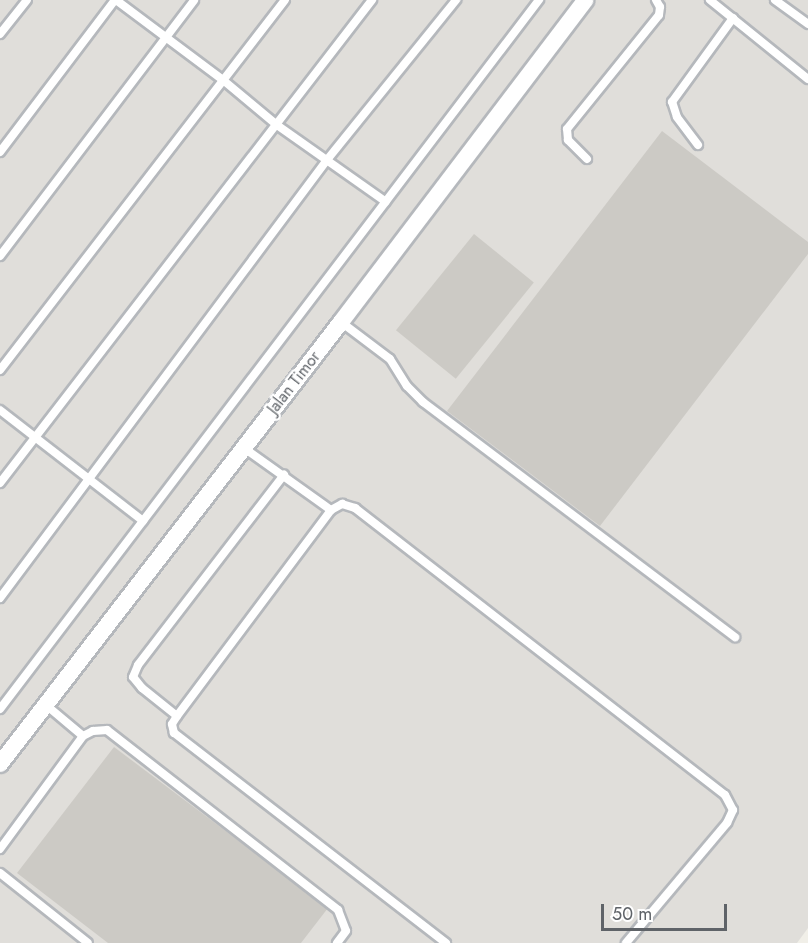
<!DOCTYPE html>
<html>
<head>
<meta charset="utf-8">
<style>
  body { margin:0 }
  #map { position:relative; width:808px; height:943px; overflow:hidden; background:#f1efe8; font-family:Jost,sans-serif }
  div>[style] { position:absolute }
  .industrial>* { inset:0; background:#e0deda }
  .building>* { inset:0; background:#cccac5; transform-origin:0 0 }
  .roads { filter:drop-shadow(2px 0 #b5b8bc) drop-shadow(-2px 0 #b5b8bc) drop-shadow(0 2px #b5b8bc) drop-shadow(0 -2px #b5b8bc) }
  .lane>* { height:8px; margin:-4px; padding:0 4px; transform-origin:4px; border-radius:4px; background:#fff }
  .street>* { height:16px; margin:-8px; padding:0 8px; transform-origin:8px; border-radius:8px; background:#fff }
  span { translate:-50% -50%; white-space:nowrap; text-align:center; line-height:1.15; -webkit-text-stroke:4.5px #fff; paint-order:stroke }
  .street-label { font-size:16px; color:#5f6368 }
  .scale { position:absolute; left:601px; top:904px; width:126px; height:27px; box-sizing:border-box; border:3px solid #5f6368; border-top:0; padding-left:8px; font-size:18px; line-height:21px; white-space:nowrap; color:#5f6368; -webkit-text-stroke:4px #fff; paint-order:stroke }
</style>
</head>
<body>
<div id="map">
  <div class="industrial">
    <i style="clip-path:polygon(0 0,808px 0,808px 928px,797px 943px,0 943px)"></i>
  </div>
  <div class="building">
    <i style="clip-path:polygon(662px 131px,808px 242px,808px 254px,600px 526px,447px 411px)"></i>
    <i style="left:474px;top:234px;width:77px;height:124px;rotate:39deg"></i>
    <i style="clip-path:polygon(114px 747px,328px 908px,301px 943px,108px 943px,17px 873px)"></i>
  </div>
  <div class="roads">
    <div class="lane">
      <i style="left:116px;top:0;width:134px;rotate:36.8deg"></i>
      <i style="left:223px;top:80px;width:70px;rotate:39.8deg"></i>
      <i style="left:277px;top:125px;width:133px;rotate:35.2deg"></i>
      <i style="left:710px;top:0;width:126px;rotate:38.9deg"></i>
      <i style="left:775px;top:0;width:41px;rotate:36deg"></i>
      <i style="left:0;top:34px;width:43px;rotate:-51.5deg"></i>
      <i style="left:698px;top:145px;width:35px;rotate:-127deg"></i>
      <i style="left:677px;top:117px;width:16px;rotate:-108deg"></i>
      <i style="left:672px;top:102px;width:104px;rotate:-54deg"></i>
      <i style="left:0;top:152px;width:191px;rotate:-52.9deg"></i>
      <i style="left:587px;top:159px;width:27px;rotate:-135deg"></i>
      <i style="left:568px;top:140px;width:11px;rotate:-95deg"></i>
      <i style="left:567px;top:129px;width:146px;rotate:-51.1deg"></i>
      <i style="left:659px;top:15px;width:8px;rotate:-83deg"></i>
      <i style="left:660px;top:7px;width:8px;rotate:-120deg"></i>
      <i style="left:0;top:256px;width:321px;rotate:-52.8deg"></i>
      <i style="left:341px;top:322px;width:61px;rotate:37.1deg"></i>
      <i style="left:390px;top:359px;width:32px;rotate:58deg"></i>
      <i style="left:407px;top:386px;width:23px;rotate:45deg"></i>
      <i style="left:423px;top:402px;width:391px;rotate:37deg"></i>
      <i style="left:0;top:370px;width:467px;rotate:-52.4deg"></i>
      <i style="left:0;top:410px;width:181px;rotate:37.8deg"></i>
      <i style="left:244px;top:448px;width:107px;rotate:35.5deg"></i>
      <i style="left:0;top:483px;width:610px;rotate:-52.4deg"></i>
      <i style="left:0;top:598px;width:547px;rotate:-53.26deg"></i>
      <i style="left:327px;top:160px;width:206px;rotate:-51.1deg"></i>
      <i style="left:46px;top:705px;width:48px;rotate:40deg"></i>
      <i style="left:0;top:709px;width:891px;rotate:-52.76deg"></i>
      <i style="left:177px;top:716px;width:45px;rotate:-141.3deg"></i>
      <i style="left:142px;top:688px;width:14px;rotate:-129deg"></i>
      <i style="left:133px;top:677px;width:13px;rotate:-67deg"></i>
      <i style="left:138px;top:665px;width:240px;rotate:-52.5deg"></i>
      <i style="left:0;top:849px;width:140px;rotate:-53.7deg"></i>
      <i style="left:83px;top:736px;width:11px;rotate:-27deg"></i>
      <i style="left:93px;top:731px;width:14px;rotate:-4deg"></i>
      <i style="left:107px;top:730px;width:293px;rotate:37.9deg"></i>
      <i style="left:338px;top:910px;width:22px;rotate:69deg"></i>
      <i style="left:346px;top:931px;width:15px;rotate:127deg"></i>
      <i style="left:0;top:873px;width:112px;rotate:38.5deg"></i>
      <i style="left:446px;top:943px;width:344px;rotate:-142.3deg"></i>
      <i style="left:174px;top:733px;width:9px;rotate:-103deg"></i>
      <i style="left:172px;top:724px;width:9px;rotate:-58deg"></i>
      <i style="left:177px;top:716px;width:257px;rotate:-53.2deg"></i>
      <i style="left:331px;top:510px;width:13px;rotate:-29deg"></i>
      <i style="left:342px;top:504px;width:14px;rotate:17deg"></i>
      <i style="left:355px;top:508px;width:468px;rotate:37.8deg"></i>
      <i style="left:725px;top:795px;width:17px;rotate:62deg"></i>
      <i style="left:733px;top:810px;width:14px;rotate:115deg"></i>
      <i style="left:727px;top:823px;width:157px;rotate:130.1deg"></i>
    </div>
    <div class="street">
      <i style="left:0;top:764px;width:558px;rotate:-52.35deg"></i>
      <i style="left:341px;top:322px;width:404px;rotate:-52.8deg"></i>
    </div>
  </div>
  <div class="street-label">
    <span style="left:294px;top:383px;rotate:-52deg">Jalan Timor</span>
  </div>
  <div class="scale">50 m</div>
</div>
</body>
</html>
